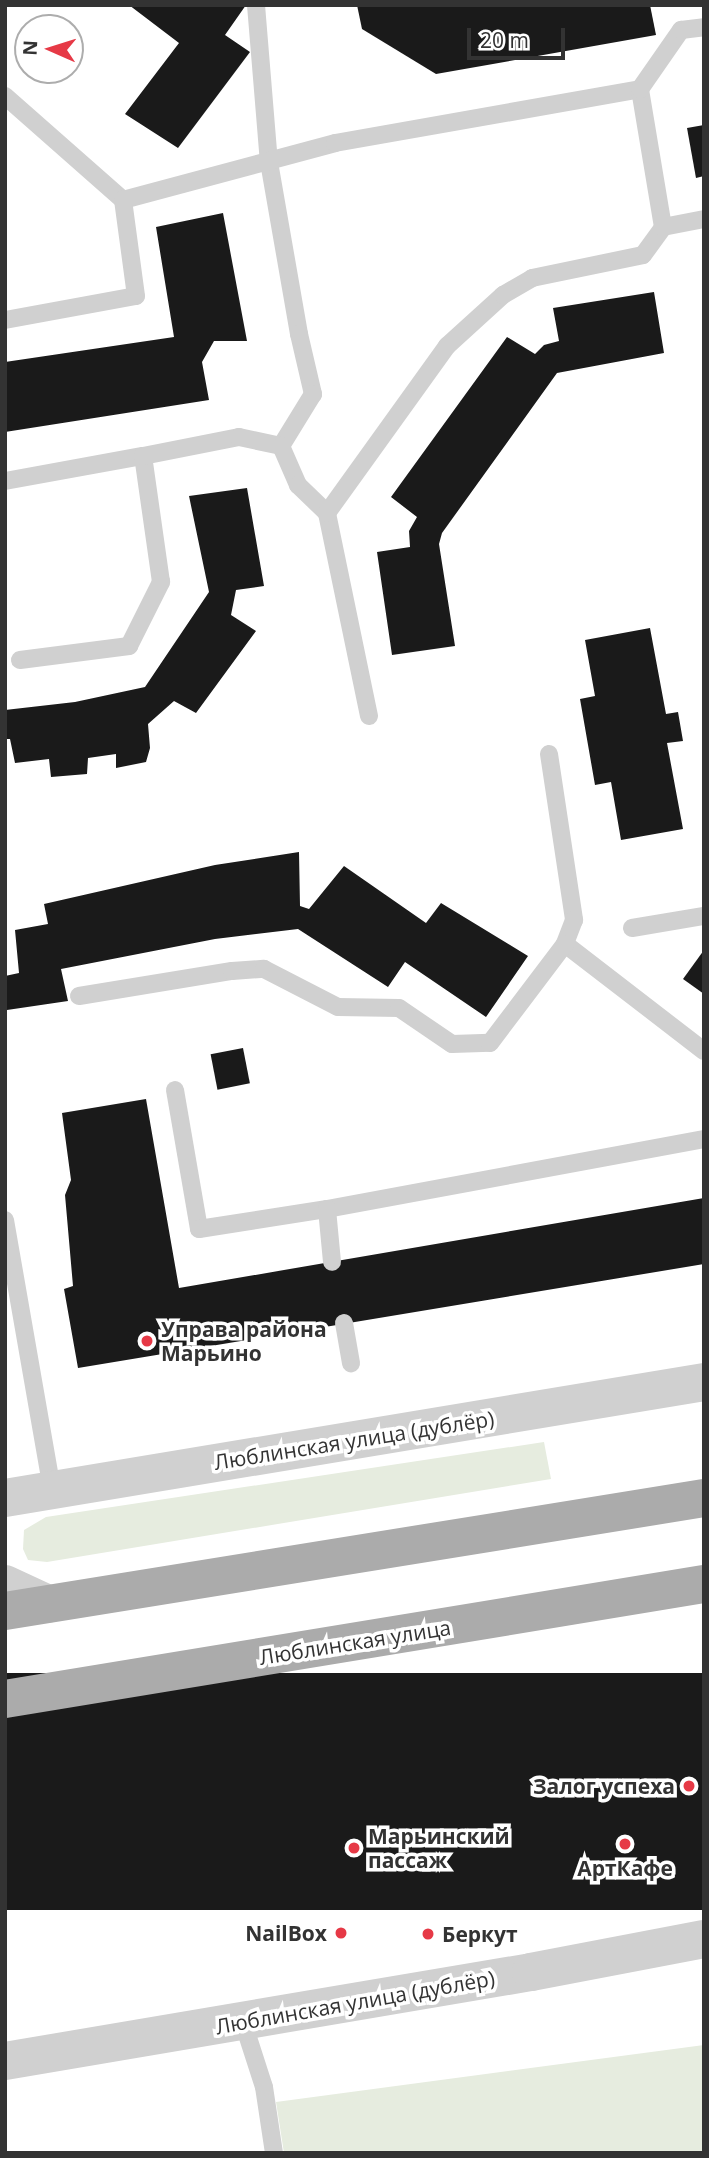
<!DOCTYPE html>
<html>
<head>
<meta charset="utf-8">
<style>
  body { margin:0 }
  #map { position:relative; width:709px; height:2158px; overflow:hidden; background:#fff; font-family:"Open Sans",sans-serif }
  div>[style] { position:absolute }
  .green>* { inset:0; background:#e6ecdf }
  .building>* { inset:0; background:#1a1a1a; transform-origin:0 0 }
  .service>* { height:18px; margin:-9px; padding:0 9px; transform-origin:9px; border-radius:9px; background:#d0d0d0 }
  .tertiary>* { height:38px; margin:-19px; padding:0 19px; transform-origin:19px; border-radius:19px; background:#d0d0d0 }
  .primary>* { height:38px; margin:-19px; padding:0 19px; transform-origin:19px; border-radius:19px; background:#ababab }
  .dots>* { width:19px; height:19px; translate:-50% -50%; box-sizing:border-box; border:4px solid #fff; border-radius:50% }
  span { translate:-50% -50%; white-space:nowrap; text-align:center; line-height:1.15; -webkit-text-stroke:7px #fff; paint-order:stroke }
  .poi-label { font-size:21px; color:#333; font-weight:700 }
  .left { translate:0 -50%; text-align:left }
  .right { translate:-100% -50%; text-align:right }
  .street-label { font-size:21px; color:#333 }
  .frame { position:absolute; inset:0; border:7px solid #333; pointer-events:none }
  .north { position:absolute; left:14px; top:14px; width:70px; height:70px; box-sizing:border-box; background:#fff; border:2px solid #adadad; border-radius:50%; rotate:273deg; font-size:19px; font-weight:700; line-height:28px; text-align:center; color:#333 }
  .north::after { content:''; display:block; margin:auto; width:24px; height:32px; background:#e63946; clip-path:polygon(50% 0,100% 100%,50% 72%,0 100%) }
  .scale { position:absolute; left:467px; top:28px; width:98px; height:32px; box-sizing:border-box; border:4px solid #333; border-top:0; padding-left:9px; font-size:21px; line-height:24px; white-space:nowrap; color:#333; -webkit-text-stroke:5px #fff; paint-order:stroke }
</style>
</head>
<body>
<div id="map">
  <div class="green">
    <i style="clip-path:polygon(544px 1442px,551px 1479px,47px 1562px,28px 1560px,23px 1549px,24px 1530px,46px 1517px)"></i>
    <i style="clip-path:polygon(704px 2045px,704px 2153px,284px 2153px,276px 2102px)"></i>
  </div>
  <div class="building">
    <i style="clip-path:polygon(129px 5px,246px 5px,225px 35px,250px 52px,178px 148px,125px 114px,179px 43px)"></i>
    <i style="clip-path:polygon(357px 5px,650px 5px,656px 35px,436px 74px,362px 29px)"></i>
    <i style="clip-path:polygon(704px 125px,704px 176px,696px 178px,687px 128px)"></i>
    <i style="clip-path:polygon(223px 213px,247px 341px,214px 341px,202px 362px,209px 400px,5px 432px,5px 362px,174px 337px,156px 227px)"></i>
    <i style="clip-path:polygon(654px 292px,664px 353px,557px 373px,442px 533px,439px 544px,455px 646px,392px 655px,377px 552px,410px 547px,409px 531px,417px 517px,391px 497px,507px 337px,535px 354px,544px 345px,559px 341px,553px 308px)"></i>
    <i style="clip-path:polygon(247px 488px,264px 586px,236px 590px,231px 615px,256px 631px,196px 713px,174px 701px,148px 724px,150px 748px,146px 762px,116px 768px,116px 754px,88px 758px,87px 774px,51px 777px,49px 759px,15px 763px,10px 739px,5px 739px,5px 710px,75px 702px,145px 687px,209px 592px,189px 496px)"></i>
    <i style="clip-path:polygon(650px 628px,666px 714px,678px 712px,683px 741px,667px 743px,683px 829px,621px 840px,611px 782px,595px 785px,580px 699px,595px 696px,585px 640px)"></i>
    <i style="clip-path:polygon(299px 852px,300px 906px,309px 909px,344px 866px,426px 923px,441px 903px,528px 956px,486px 1017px,405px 962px,388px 987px,298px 929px,215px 939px,61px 969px,68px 1001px,7px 1010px,5px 976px,19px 973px,15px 930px,48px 924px,44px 904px,215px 865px)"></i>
    <i style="clip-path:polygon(704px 950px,704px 994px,683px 979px)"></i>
    <i style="left:243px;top:1048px;width:36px;height:33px;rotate:79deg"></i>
    <i style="clip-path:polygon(146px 1099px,179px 1288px,704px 1198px,704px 1264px,78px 1368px,64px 1289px,73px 1286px,65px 1195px,71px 1180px,62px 1113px)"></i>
    <i style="left:704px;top:1673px;width:237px;height:708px;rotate:90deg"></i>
  </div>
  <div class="service">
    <i style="left:256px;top:5px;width:158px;rotate:85.3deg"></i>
    <i style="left:269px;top:162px;width:175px;rotate:80.1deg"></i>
    <i style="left:299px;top:334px;width:62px;rotate:76.9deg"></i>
    <i style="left:313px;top:394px;width:61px;rotate:121.6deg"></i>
    <i style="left:5px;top:96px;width:157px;rotate:41.4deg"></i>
    <i style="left:123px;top:200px;width:220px;rotate:-15deg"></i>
    <i style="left:335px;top:143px;width:310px;rotate:-10deg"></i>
    <i style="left:663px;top:227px;width:140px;rotate:-99.5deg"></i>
    <i style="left:640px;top:89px;width:72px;rotate:-55.2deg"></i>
    <i style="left:681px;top:30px;width:23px;rotate:-7deg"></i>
    <i style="left:5px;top:320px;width:133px;rotate:-10.4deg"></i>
    <i style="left:136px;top:296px;width:97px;rotate:-97.7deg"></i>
    <i style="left:5px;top:481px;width:140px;rotate:-10.3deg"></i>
    <i style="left:20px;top:660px;width:110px;rotate:-7.3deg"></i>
    <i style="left:129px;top:646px;width:72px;rotate:-63.4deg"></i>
    <i style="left:161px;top:582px;width:127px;rotate:-98.1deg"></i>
    <i style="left:143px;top:456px;width:98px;rotate:-11.2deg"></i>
    <i style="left:239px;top:437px;width:43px;rotate:12.1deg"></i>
    <i style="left:281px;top:446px;width:43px;rotate:66.4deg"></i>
    <i style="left:298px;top:485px;width:40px;rotate:44deg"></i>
    <i style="left:369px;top:716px;width:207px;rotate:-101.7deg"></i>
    <i style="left:327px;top:513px;width:206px;rotate:-54.3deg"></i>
    <i style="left:447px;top:346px;width:76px;rotate:-42.3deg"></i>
    <i style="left:503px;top:295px;width:34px;rotate:-30deg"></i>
    <i style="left:532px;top:278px;width:113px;rotate:-11.7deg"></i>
    <i style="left:643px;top:255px;width:34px;rotate:-54deg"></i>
    <i style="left:663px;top:227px;width:42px;rotate:-11deg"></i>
    <i style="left:549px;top:754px;width:168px;rotate:81.4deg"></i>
    <i style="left:574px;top:920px;width:26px;rotate:111deg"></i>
    <i style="left:565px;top:944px;width:175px;rotate:37.6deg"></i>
    <i style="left:632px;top:928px;width:73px;rotate:-9.5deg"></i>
    <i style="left:79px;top:996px;width:155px;rotate:-9.3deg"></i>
    <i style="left:232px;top:971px;width:32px;rotate:-4deg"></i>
    <i style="left:264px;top:969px;width:83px;rotate:27.2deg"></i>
    <i style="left:338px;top:1007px;width:61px;rotate:0.9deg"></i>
    <i style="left:399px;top:1008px;width:64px;rotate:34.2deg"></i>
    <i style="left:452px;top:1044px;width:38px;rotate:-2deg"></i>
    <i style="left:490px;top:1043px;width:124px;rotate:-52.9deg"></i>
    <i style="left:175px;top:1090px;width:141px;rotate:80.2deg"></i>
    <i style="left:199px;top:1229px;width:130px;rotate:-8.9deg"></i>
    <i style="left:327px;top:1209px;width:383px;rotate:-10.5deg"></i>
    <i style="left:327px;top:1209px;width:53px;rotate:84.6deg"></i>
    <i style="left:5px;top:1220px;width:273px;rotate:80.1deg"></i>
    <i style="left:344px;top:1323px;width:41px;rotate:80.1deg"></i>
    <i style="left:243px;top:2022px;width:68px;rotate:72.1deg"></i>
    <i style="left:264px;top:2087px;width:67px;rotate:81.4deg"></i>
  </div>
  <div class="tertiary">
    <i style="left:5px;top:1498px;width:709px;rotate:-9.42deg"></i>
    <i style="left:5px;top:1584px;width:47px;rotate:24.9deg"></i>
    <i style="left:5px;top:2061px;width:533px;rotate:-9.6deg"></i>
    <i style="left:531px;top:1972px;width:176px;rotate:-10.8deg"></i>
  </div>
  <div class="primary">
    <i style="left:5px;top:1611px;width:708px;rotate:-9.18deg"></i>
    <i style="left:5px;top:1699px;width:708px;rotate:-9.34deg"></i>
  </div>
  <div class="dots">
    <i style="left:147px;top:1341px;background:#e63946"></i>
    <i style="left:689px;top:1786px;background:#e63946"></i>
    <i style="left:625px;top:1844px;background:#e63946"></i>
    <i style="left:354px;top:1848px;background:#e63946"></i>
    <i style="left:341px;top:1933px;background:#e63946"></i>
    <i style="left:428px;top:1934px;background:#e63946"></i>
  </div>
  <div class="poi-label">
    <span class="left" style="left:161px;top:1341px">Управа района<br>Марьино</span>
    <span class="right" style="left:675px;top:1786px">Залог успеха</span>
    <span class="left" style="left:368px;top:1848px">Марьинский<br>пассаж</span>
    <span style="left:625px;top:1868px">АртКафе</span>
    <span class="right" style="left:327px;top:1933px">NailBox</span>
    <span class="left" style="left:442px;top:1934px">Беркут</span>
  </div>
  <div class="street-label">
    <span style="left:354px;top:1440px;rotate:-9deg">Люблинская улица (дублёр)</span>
    <span style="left:355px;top:1642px;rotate:-9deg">Люблинская улица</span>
    <span style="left:355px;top:2002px;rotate:-10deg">Люблинская улица (дублёр)</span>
  </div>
  <div class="frame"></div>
  <div class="north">N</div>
  <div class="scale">20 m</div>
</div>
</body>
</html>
